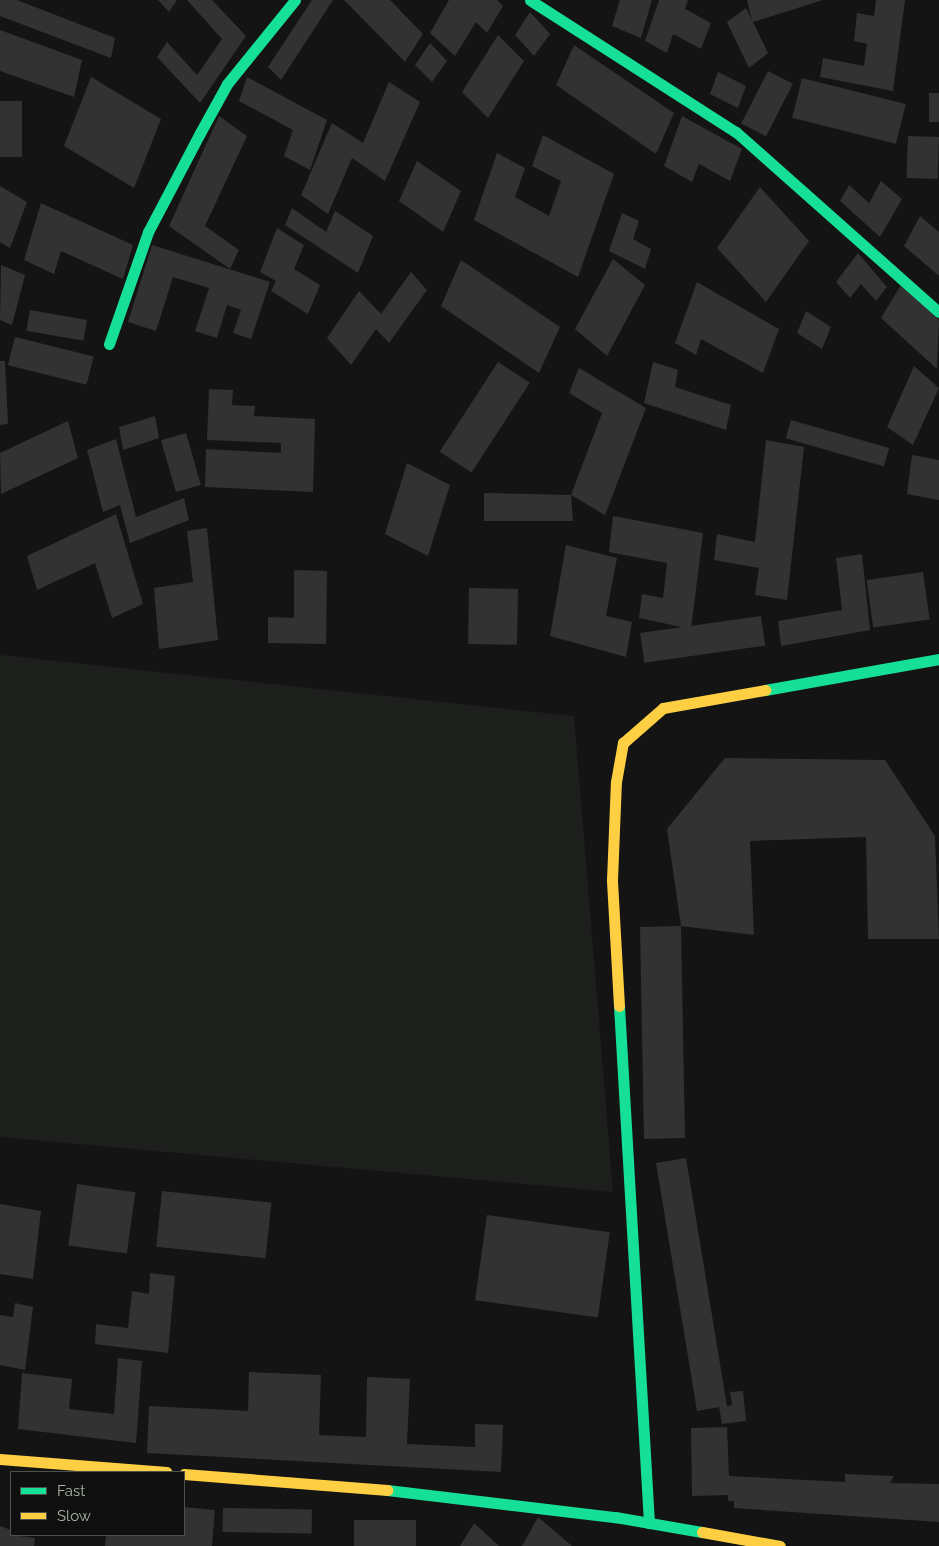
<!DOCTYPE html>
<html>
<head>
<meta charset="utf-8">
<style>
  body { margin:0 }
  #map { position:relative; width:939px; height:1546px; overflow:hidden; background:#131413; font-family:Raleway,sans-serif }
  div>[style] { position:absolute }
  .built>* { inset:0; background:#1d1f1d }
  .building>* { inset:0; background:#313231; transform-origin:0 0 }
  .fast>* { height:11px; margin:-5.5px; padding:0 5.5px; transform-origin:5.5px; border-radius:5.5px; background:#16e098 }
  .slow>* { height:11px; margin:-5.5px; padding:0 5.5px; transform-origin:5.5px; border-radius:5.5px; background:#ffcf43 }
  span { translate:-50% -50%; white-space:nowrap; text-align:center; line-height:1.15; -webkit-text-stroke:5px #0e0f0e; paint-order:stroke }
  .legend { position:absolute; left:10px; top:1471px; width:175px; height:65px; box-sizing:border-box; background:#0e0f0e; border:1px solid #4c514a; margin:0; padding:6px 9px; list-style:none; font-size:15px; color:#a8b4a5 }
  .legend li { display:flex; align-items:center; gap:10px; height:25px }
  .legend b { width:25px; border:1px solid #4c514a }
</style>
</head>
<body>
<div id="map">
  <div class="built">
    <i style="clip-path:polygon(0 655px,574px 716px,613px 1192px,0 1137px)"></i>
  </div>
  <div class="building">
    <i style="clip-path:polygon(0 0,17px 0,115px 38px,111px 58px,0 16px)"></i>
    <i style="clip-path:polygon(158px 0,177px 0,169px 12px)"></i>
    <i style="clip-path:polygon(187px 0,212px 0,246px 36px,200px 103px,157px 57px,167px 42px,197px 75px,222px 39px)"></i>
    <i style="clip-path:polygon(312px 0,333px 0,281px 80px,268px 67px)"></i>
    <i style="clip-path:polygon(344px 0,390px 0,423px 34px,405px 62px)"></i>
    <i style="clip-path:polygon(449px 0,497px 0,503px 6px,487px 33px,476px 22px,455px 56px,430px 33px)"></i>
    <i style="clip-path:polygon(620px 0,652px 0,641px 38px,612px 26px)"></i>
    <i style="clip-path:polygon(659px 0,688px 0,685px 9px,711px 23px,701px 49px,673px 34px,667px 53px,645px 41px)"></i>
    <i style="clip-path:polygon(747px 0,823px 0,753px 22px,768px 53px,749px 68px,727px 22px,746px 8px,752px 20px)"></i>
    <i style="clip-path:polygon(876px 0,905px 0,893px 91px,820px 77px,823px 58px,864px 66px,867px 44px,854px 41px,857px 13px,874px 16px)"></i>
    <i style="clip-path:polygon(530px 12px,550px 34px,534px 56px,515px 35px)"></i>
    <i style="clip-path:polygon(0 30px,82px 60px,74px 97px,0 71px)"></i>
    <i style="clip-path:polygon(498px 35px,524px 61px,488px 118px,462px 92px)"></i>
    <i style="clip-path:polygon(430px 43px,447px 61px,432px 82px,415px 65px)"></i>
    <i style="clip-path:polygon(574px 45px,674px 113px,656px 154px,556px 85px)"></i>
    <i style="left:768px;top:71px;width:28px;height:59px;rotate:27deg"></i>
    <i style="clip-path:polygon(718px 72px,746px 86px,738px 108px,710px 94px)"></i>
    <i style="clip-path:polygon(91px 77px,161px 119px,134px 188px,64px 146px)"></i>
    <i style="clip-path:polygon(247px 77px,327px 120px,310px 170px,284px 156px,293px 130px,239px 101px)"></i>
    <i style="left:802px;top:78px;width:107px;height:41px;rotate:14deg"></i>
    <i style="clip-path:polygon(389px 82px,420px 102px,385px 181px,352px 158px,328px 214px,301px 195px,332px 123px,363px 143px)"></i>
    <i style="left:929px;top:93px;width:10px;height:29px"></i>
    <i style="left:0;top:101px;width:22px;height:56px"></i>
    <i style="clip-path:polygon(219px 116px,247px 136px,205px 226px,239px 250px,230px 269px,169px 226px)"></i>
    <i style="clip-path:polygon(682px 116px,742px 149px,730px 181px,699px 164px,692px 182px,664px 166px)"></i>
    <i style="clip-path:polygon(543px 135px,614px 174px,578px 277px,474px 220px,497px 153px,525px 168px,515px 197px,549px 216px,561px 181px,532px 166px)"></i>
    <i style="left:908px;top:136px;width:31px;height:42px;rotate:2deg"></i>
    <i style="clip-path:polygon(417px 161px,461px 191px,443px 232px,399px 201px)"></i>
    <i style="clip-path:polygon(881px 181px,902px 199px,880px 237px,840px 201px,849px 185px,869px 203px)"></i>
    <i style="clip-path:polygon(0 186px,27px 202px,10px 248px,0 242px)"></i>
    <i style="clip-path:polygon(760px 187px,809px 241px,766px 302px,717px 248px)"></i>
    <i style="clip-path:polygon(41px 203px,133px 245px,123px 279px,61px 251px,54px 274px,24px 260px)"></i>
    <i style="clip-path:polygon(292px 208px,326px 232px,335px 211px,373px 236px,358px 273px,285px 225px)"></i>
    <i style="clip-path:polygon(622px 213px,639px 221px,633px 239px,651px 249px,645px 269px,609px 251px)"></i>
    <i style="clip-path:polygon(920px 216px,939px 232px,939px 276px,904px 246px)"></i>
    <i style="clip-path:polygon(277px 228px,304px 245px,294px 269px,320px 285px,308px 314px,271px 291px,276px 281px,260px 272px)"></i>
    <i style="clip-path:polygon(152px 245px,270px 282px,251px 339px,233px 333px,241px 310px,227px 305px,217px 338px,195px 331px,209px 288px,173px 277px,156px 331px,128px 322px)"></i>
    <i style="clip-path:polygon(858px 253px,887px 287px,876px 301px,861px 284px,850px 298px,836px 282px)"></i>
    <i style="clip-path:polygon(613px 259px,645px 285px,607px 356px,575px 329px)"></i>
    <i style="clip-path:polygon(461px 260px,560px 327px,539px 373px,441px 306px)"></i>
    <i style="clip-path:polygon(1px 265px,25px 275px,12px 325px,0 320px)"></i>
    <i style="clip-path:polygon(411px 272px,427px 290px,389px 343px,376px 329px,351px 365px,327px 338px,359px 291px,381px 314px)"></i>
    <i style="clip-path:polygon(697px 282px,779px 329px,763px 373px,701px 339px,696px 355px,675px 343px)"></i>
    <i style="clip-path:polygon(901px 285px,939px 320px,937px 369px,881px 318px)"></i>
    <i style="left:30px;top:310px;width:58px;height:21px;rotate:10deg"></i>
    <i style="clip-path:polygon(806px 311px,831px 327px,822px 349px,797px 333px)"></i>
    <i style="left:15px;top:337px;width:81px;height:29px;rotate:14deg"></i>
    <i style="clip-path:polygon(0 361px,5px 361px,8px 424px,0 425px)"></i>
    <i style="left:498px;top:362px;width:38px;height:107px;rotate:33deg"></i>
    <i style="clip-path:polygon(653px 362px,678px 370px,675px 387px,731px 405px,726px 430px,644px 403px)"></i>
    <i style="clip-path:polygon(914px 366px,939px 388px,913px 445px,887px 427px)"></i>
    <i style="clip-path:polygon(579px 368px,646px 408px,605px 515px,571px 495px,573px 521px,484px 521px,484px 493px,571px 495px,602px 413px,569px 393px)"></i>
    <i style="clip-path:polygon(209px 389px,233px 390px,232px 405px,255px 406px,254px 416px,315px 419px,313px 492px,205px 487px,206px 449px,281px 453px,281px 443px,207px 440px)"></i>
    <i style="clip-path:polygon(155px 416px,159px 438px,123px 450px,119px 427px)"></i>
    <i style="left:791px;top:420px;width:102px;height:19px;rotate:16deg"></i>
    <i style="clip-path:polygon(68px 421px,78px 458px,1px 494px,0 453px)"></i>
    <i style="left:186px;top:433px;width:54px;height:26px;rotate:74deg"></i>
    <i style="clip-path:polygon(116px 439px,136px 517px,184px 498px,189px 520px,130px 543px,120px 505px,103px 512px,87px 450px)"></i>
    <i style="clip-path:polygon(766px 440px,804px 447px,787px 600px,755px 595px,759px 568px,714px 560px,717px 534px,755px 542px)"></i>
    <i style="clip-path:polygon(912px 455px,939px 460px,939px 500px,907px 494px)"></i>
    <i style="clip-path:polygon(407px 463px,450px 485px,428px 556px,385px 534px)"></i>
    <i style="clip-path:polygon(116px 514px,143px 604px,112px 618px,95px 563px,37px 590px,27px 556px)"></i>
    <i style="clip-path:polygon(613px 516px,703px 533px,691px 629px,639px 618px,642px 594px,663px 598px,667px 563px,609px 552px)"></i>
    <i style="clip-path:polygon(207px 528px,218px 640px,159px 649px,154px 588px,193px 582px,187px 531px)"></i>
    <i style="clip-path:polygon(566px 545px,617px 558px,606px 616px,632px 622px,626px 657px,550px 636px)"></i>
    <i style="clip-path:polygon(862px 554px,870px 630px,781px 646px,778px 621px,842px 610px,836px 558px)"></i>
    <i style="clip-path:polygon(294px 570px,327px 571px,326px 644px,268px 643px,268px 617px,294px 618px)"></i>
    <i style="left:923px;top:572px;width:48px;height:57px;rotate:82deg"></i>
    <i style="left:469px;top:588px;width:49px;height:56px;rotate:1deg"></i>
    <i style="left:761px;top:616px;width:30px;height:122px;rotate:82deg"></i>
    <i style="clip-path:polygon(725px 758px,885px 760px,935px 836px,939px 939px,868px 939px,866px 837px,750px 841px,754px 935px,681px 926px,685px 1138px,644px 1139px,640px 927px,681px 926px,667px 829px)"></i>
    <i style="clip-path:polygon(686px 1158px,727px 1406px,732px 1405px,730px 1392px,743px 1391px,746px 1421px,722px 1424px,719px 1407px,697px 1411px,656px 1163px)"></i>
    <i style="left:77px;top:1184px;width:59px;height:62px;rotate:8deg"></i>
    <i style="left:162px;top:1191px;width:110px;height:56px;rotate:6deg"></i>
    <i style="clip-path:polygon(0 1204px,41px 1211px,33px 1279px,0 1274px)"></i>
    <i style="left:487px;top:1215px;width:124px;height:86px;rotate:8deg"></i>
    <i style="clip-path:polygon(150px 1273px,175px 1276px,168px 1353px,95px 1344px,96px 1324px,128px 1328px,132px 1291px,149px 1294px)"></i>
    <i style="clip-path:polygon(15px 1303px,33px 1307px,25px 1370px,0 1365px,0 1315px,13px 1317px)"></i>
    <i style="clip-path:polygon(118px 1358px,142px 1361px,136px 1443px,18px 1429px,22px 1373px,72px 1379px,69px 1409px,114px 1414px)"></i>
    <i style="clip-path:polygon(249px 1372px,321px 1375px,319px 1435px,366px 1437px,367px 1377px,410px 1379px,407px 1444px,475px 1447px,475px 1424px,503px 1425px,501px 1472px,147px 1453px,149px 1406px,248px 1411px)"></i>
    <i style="clip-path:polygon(727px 1427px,729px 1476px,845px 1482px,845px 1474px,894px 1476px,890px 1483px,939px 1484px,939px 1522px,734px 1508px,734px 1501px,728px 1501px,728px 1495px,692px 1496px,691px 1428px)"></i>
    <i style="clip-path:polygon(184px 1507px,215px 1510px,212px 1546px,105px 1546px,106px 1535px,184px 1535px)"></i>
    <i style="left:223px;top:1508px;width:89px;height:24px;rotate:1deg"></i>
    <i style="clip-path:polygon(538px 1517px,572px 1546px,522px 1546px)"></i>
    <i style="left:354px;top:1520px;width:62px;height:26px"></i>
    <i style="clip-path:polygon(474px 1523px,499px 1546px,460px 1546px)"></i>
    <i style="clip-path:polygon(0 1526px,11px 1530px,11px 1535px,35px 1538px,34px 1546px,0 1546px)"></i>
  </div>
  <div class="fast">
    <i style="left:530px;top:0;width:245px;rotate:32.7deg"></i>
    <i style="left:736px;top:132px;width:271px;rotate:41.6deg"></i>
    <i style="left:109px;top:344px;width:119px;rotate:-70.8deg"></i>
    <i style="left:148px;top:232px;width:112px;rotate:-62.3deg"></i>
    <i style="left:200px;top:133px;width:56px;rotate:-61.1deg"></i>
    <i style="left:227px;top:84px;width:108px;rotate:-51deg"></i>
    <i style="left:765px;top:690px;width:177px;rotate:-10.1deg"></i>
    <i style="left:619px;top:1006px;width:518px;rotate:86.68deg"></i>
    <i style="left:387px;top:1490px;width:230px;rotate:6.8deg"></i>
    <i style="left:615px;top:1517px;width:88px;rotate:9.8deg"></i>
  </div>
  <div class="slow">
    <i style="left:619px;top:1006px;width:126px;rotate:-93.2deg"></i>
    <i style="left:612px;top:880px;width:98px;rotate:-87.7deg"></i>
    <i style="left:616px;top:782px;width:40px;rotate:-80deg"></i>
    <i style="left:623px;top:743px;width:53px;rotate:-41.2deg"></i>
    <i style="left:663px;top:708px;width:104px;rotate:-10deg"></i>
    <i style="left:0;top:1459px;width:167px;rotate:4.5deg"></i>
    <i style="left:184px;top:1474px;width:204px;rotate:4.5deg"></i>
    <i style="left:702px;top:1532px;width:79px;rotate:10.2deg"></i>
  </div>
  <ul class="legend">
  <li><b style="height:6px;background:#16e098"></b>Fast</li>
  <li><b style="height:6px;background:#ffcf43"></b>Slow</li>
  </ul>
</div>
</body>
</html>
